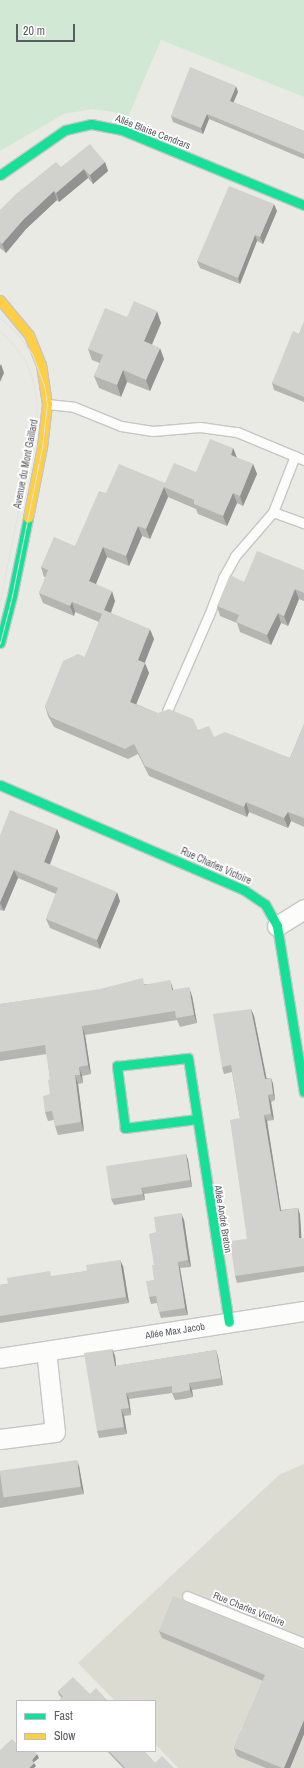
<!DOCTYPE html>
<html>
<head>
<meta charset="utf-8">
<style>
  body { margin:0 }
  #map { position:relative; width:304px; height:1768px; overflow:hidden; background:#eaeae4; font-family:"Archivo Narrow",sans-serif }
  div>[style] { position:absolute }
  .education>* { inset:0; background:#dbdbd2 }
  .green>* { inset:0; background:#d1e8d4 }
  .roads { filter:drop-shadow(1px 0 #c6c6c6) drop-shadow(-1px 0 #c6c6c6) drop-shadow(0 1px #c6c6c6) drop-shadow(0 -1px #c6c6c6) }
  .lane>* { height:9px; margin:-4.5px; padding:0 4.5px; transform-origin:4.5px; border-radius:4.5px; background:#fcfcfb }
  .street>* { height:19px; margin:-9.5px; padding:0 9.5px; transform-origin:9.5px; border-radius:9.5px; background:#fcfcfb }
  .fast>* { height:9px; margin:-4.5px; padding:0 4.5px; transform-origin:4.5px; border-radius:4.5px; background:#16e098 }
  .slow>* { height:9px; margin:-4.5px; padding:0 4.5px; transform-origin:4.5px; border-radius:4.5px; background:#ffcf43 }
  .tram>* { height:1px; margin:-0.5px; padding:0 0.5px; transform-origin:0.5px; border-radius:0.5px; background:#e2e2e2 }
  .wall>* { inset:0; background:#b4b4b0 }
  .shaded-wall>* { inset:0; background:#929290 }
  .building>* { inset:0; background:#d1d1cd; transform-origin:0 0 }
  span { translate:-50% -50%; white-space:nowrap; text-align:center; line-height:1.15; -webkit-text-stroke:3.5px #fff; paint-order:stroke }
  .street-label { font-size:10px; color:#5a5c63 }
  .legend { position:absolute; left:16px; top:1700px; width:140px; height:52px; box-sizing:border-box; background:#fff; border:1px solid #bdbec1; margin:0; padding:5px 7px; list-style:none; font-size:12px; color:#5a5c63 }
  .legend li { display:flex; align-items:center; gap:8px; height:20px }
  .legend b { width:20px; border:1px solid #bdbec1 }
  .scale { position:absolute; left:16px; top:24px; width:59px; height:18px; box-sizing:border-box; border:2px solid #5a5c63; border-top:0; padding-left:5px; font-size:12px; line-height:14px; white-space:nowrap; color:#5a5c63; -webkit-text-stroke:3px #fff; paint-order:stroke }
</style>
</head>
<body>
<div id="map">
  <div class="education">
    <i style="clip-path:polygon(304px 1464px,304px 1768px,178px 1768px,155px 1744px,155px 1701px,115px 1701px,78px 1663px,279px 1475px)"></i>
  </div>
  <div class="green">
    <i style="clip-path:polygon(0 0,304px 0,304px 97px,161px 40px,128px 117px,113px 112px,93px 109px,64px 114px,0 151px)"></i>
  </div>
  <div class="roads">
    <div class="lane">
      <i style="left:47px;top:404px;width:27px;rotate:6deg"></i>
      <i style="left:74px;top:407px;width:51px;rotate:22deg"></i>
      <i style="left:121px;top:426px;width:32px;rotate:9deg"></i>
      <i style="left:153px;top:431px;width:47px;rotate:-4.9deg"></i>
      <i style="left:200px;top:427px;width:37px;rotate:8deg"></i>
      <i style="left:237px;top:432px;width:73px;rotate:22.7deg"></i>
      <i style="left:273px;top:512px;width:60px;rotate:-68.6deg"></i>
      <i style="left:167px;top:711px;width:105px;rotate:-66.4deg"></i>
      <i style="left:209px;top:615px;width:40px;rotate:-69deg"></i>
      <i style="left:223px;top:578px;width:25px;rotate:-61deg"></i>
      <i style="left:235px;top:556px;width:58px;rotate:-49.2deg"></i>
      <i style="left:273px;top:512px;width:33px;rotate:20deg"></i>
      <i style="left:187px;top:1596px;width:126px;rotate:21.9deg"></i>
    </div>
    <div class="street">
      <i style="left:277px;top:926px;width:32px;rotate:-32deg"></i>
      <i style="left:0;top:1358px;width:308px;rotate:-8.8deg"></i>
      <i style="left:0;top:1439px;width:55px;rotate:-7.3deg"></i>
      <i style="left:55px;top:1432px;width:81px;rotate:-96.3deg"></i>
    </div>
    <div class="fast">
      <i style="left:0;top:175px;width:79px;rotate:-34.7deg"></i>
      <i style="left:65px;top:130px;width:27px;rotate:-13deg"></i>
      <i style="left:91px;top:124px;width:32px;rotate:11deg"></i>
      <i style="left:122px;top:130px;width:197px;rotate:22.4deg"></i>
      <i style="left:0;top:643px;width:49px;rotate:-75.7deg"></i>
      <i style="left:12px;top:596px;width:80px;rotate:-78.4deg"></i>
      <i style="left:0;top:785px;width:266px;rotate:23.3deg"></i>
      <i style="left:244px;top:890px;width:25px;rotate:34deg"></i>
      <i style="left:265px;top:904px;width:25px;rotate:61deg"></i>
      <i style="left:277px;top:926px;width:168px;rotate:80.8deg"></i>
      <i style="left:197px;top:1119px;width:73px;rotate:172.9deg"></i>
      <i style="left:125px;top:1128px;width:63px;rotate:-97.4deg"></i>
      <i style="left:117px;top:1066px;width:71px;rotate:-6.4deg"></i>
      <i style="left:188px;top:1058px;width:267px;rotate:81.2deg"></i>
    </div>
    <div class="slow">
      <i style="left:0;top:300px;width:45px;rotate:50.4deg"></i>
      <i style="left:29px;top:335px;width:31px;rotate:68deg"></i>
      <i style="left:41px;top:364px;width:40px;rotate:81.5deg"></i>
      <i style="left:47px;top:404px;width:43px;rotate:96.6deg"></i>
      <i style="left:42px;top:447px;width:72px;rotate:101.2deg"></i>
    </div>
  </div>
  <div class="tram">
    <i style="left:0;top:318px;width:21px;rotate:41deg"></i>
    <i style="left:16px;top:332px;width:27px;rotate:54deg"></i>
    <i style="left:32px;top:354px;width:33px;rotate:69deg"></i>
    <i style="left:44px;top:385px;width:19px;rotate:81deg"></i>
    <i style="left:47px;top:404px;width:43px;rotate:96.6deg"></i>
    <i style="left:42px;top:447px;width:152px;rotate:101.4deg"></i>
    <i style="left:12px;top:596px;width:49px;rotate:104.3deg"></i>
    <i style="left:0;top:331px;width:12px;rotate:42deg"></i>
    <i style="left:9px;top:339px;width:26px;rotate:53deg"></i>
    <i style="left:25px;top:360px;width:19px;rotate:69deg"></i>
    <i style="left:32px;top:378px;width:19px;rotate:78deg"></i>
    <i style="left:36px;top:397px;width:20px;rotate:87deg"></i>
    <i style="left:37px;top:417px;width:188px;rotate:101.4deg"></i>
  </div>
  <div class="wall">
    <i style="clip-path:polygon(238px 92px,233px 102px,304px 131px,304px 159px,209px 119px,203px 134px,173px 122px,171px 116px)"></i>
    <i style="clip-path:polygon(105px 162px,108px 171px,93px 184px,88px 178px,59px 202px,57px 200px,26px 229px,6px 253px,0 248px,0 210px,61px 167px)"></i>
    <i style="clip-path:polygon(277px 211px,263px 244px,257px 241px,240px 284px,200px 268px,197px 261px)"></i>
    <i style="clip-path:polygon(127px 317px,161px 323px,152px 345px,164px 359px,150px 391px,127px 382px,121px 397px,99px 388px,94px 376px,100px 363px,92px 360px,88px 349px)"></i>
    <i style="clip-path:polygon(304px 322px,304px 402px,274px 390px,272px 383px,299px 334px)"></i>
    <i style="clip-path:polygon(233px 448px,237px 458px,253px 464px,257px 474px,243px 506px,237px 503px,227px 526px,198px 514px,196px 509px,168px 497px,150px 539px,142px 536px,129px 566px,107px 557px,96px 584px,115px 601px,111px 613px,154px 639px,144px 663px,149px 673px,136px 704px,214px 737px,290px 758px,304px 724px,304px 827px,291px 821px,288px 828px,249px 812px,247px 817px,149px 776px,138px 754px,128px 759px,54px 727px,48px 716px,45px 706px,85px 657px,99px 622px,75px 612px,74px 616px,43px 603px,39px 593px,46px 577px,44px 577px,41px 567px,75px 546px,106px 493px,165px 483px,196px 472px)"></i>
    <i style="clip-path:polygon(304px 569px,304px 601px,299px 599px,288px 626px,281px 623px,271px 645px,240px 632px,237px 623px,220px 616px,217px 606px,244px 582px,304px 570px)"></i>
    <i style="clip-path:polygon(57px 829px,60px 837px,50px 865px,120px 901px,100px 949px,50px 928px,46px 919px,56px 894px,18px 878px,4px 911px,0 910px,0 835px)"></i>
    <i style="clip-path:polygon(146px 984px,174px 990px,192px 996px,197px 1023px,180px 1027px,177px 1020px,85px 1035px,91px 1074px,82px 1076px,83px 1083px,78px 1084px,84px 1131px,58px 1135px,55px 1126px,54px 1120px,48px 1121px,45px 1112px,50px 1094px,50px 1079px,47px 1054px,0 1061px,0 1004px)"></i>
    <i style="clip-path:polygon(251px 1009px,254px 1016px,266px 1078px,271px 1078px,273px 1084px,275px 1100px,271px 1102px,274px 1120px,267px 1121px,281px 1210px,298px 1208px,300px 1215px,301px 1238px,304px 1238px,304px 1272px,237px 1283px,235px 1276px,247px 1239px,240px 1118px,232px 1072px,224px 1074px,222px 1067px)"></i>
    <i style="clip-path:polygon(186px 1154px,188px 1160px,192px 1187px,144px 1194px,145px 1200px,114px 1205px,111px 1199px)"></i>
    <i style="clip-path:polygon(184px 1220px,191px 1267px,180px 1268px,188px 1315px,161px 1318px,159px 1312px,157px 1303px,151px 1304px,149px 1297px,154px 1280px,154px 1265px,156px 1232px)"></i>
    <i style="clip-path:polygon(123px 1266px,129px 1303px,0 1323px,0 1285px,87px 1271px)"></i>
    <i style="clip-path:polygon(112px 1349px,115px 1356px,116px 1366px,216px 1350px,218px 1357px,223px 1385px,192px 1390px,193px 1397px,184px 1399px,175px 1400px,172px 1393px,129px 1399px,131px 1415px,124px 1416px,127px 1434px,99px 1438px,97px 1431px)"></i>
    <i style="clip-path:polygon(79px 1466px,84px 1494px,0 1508px,0 1472px)"></i>
    <i style="clip-path:polygon(159px 1631px,304px 1651px,304px 1734px,290px 1768px,266px 1768px,237px 1756px,234px 1748px,263px 1681px,162px 1638px)"></i>
    <i style="clip-path:polygon(58px 1691px,90px 1694px,107px 1701px,61px 1701px,60px 1699px,62px 1698px,59px 1695px)"></i>
    <i style="clip-path:polygon(107px 1751px,144px 1751px,155px 1763px,174px 1768px,123px 1768px)"></i>
  </div>
  <div class="shaded-wall">
    <i style="clip-path:polygon(236px 86px,238px 92px,232px 106px,230px 101px)"></i>
    <i style="clip-path:polygon(207px 114px,209px 119px,203px 134px,201px 128px)"></i>
    <i style="clip-path:polygon(105px 162px,108px 171px,93px 184px,90px 175px)"></i>
    <i style="clip-path:polygon(84px 169px,88px 178px,59px 202px,56px 193px)"></i>
    <i style="clip-path:polygon(54px 191px,57px 200px,26px 229px,6px 253px,2px 244px,23px 220px)"></i>
    <i style="clip-path:polygon(274px 204px,277px 211px,263px 244px,260px 237px)"></i>
    <i style="clip-path:polygon(255px 235px,257px 241px,240px 284px,238px 278px)"></i>
    <i style="clip-path:polygon(157px 311px,161px 323px,148px 353px,144px 341px)"></i>
    <i style="clip-path:polygon(160px 348px,164px 359px,150px 391px,146px 380px)"></i>
    <i style="clip-path:polygon(1px 364px,4px 373px,0 382px,0 366px)"></i>
    <i style="clip-path:polygon(123px 370px,127px 382px,121px 397px,117px 385px)"></i>
    <i style="clip-path:polygon(233px 448px,237px 458px,231px 455px)"></i>
    <i style="clip-path:polygon(253px 464px,257px 474px,243px 506px,240px 496px)"></i>
    <i style="clip-path:polygon(164px 487px,168px 497px,150px 539px,146px 529px)"></i>
    <i style="clip-path:polygon(233px 493px,237px 503px,227px 526px,223px 516px)"></i>
    <i style="clip-path:polygon(138px 526px,142px 536px,129px 566px,126px 556px)"></i>
    <i style="clip-path:polygon(103px 547px,107px 557px,93px 591px,89px 581px)"></i>
    <i style="clip-path:polygon(295px 589px,299px 599px,288px 626px,284px 616px)"></i>
    <i style="clip-path:polygon(112px 591px,115px 601px,108px 620px,104px 610px)"></i>
    <i style="clip-path:polygon(72px 602px,75px 612px,74px 616px,70px 606px)"></i>
    <i style="clip-path:polygon(278px 613px,281px 623px,271px 645px,267px 635px)"></i>
    <i style="clip-path:polygon(150px 629px,154px 639px,142px 670px,138px 660px)"></i>
    <i style="clip-path:polygon(145px 663px,149px 673px,133px 712px,130px 702px)"></i>
    <i style="clip-path:polygon(246px 802px,249px 812px,247px 817px,244px 807px)"></i>
    <i style="clip-path:polygon(288px 812px,291px 821px,288px 828px,284px 818px)"></i>
    <i style="clip-path:polygon(57px 829px,60px 837px,47px 871px,44px 862px)"></i>
    <i style="clip-path:polygon(14px 870px,18px 878px,4px 911px,0 903px)"></i>
    <i style="clip-path:polygon(117px 892px,120px 901px,100px 949px,97px 940px)"></i>
    <i style="clip-path:polygon(170px 980px,173px 989px,175px 999px,172px 990px)"></i>
    <i style="clip-path:polygon(189px 987px,192px 996px,197px 1023px,194px 1015px)"></i>
    <i style="clip-path:polygon(251px 1009px,254px 1016px,268px 1085px,265px 1079px)"></i>
    <i style="clip-path:polygon(82px 1026px,85px 1035px,91px 1074px,88px 1065px)"></i>
    <i style="clip-path:polygon(79px 1067px,82px 1076px,83px 1083px,80px 1075px)"></i>
    <i style="clip-path:polygon(75px 1075px,78px 1084px,84px 1131px,81px 1122px)"></i>
    <i style="clip-path:polygon(271px 1078px,273px 1084px,275px 1100px,273px 1094px)"></i>
    <i style="clip-path:polygon(268px 1095px,271px 1102px,274px 1120px,271px 1114px)"></i>
    <i style="clip-path:polygon(264px 1115px,267px 1121px,282px 1217px,280px 1211px)"></i>
    <i style="clip-path:polygon(186px 1154px,188px 1160px,192px 1187px,190px 1180px)"></i>
    <i style="clip-path:polygon(141px 1188px,144px 1194px,145px 1200px)"></i>
    <i style="clip-path:polygon(298px 1208px,300px 1215px,302px 1245px,299px 1238px)"></i>
    <i style="clip-path:polygon(181px 1213px,184px 1220px,191px 1267px,188px 1260px)"></i>
    <i style="clip-path:polygon(120px 1260px,123px 1266px,129px 1303px,126px 1297px)"></i>
    <i style="clip-path:polygon(178px 1262px,180px 1268px,188px 1315px,185px 1308px)"></i>
    <i style="clip-path:polygon(112px 1349px,115px 1356px,117px 1373px,115px 1366px)"></i>
    <i style="clip-path:polygon(216px 1350px,218px 1357px,223px 1385px,221px 1378px)"></i>
    <i style="clip-path:polygon(189px 1383px,192px 1390px,193px 1397px,190px 1390px)"></i>
    <i style="clip-path:polygon(126px 1393px,129px 1399px,131px 1415px,129px 1408px)"></i>
    <i style="clip-path:polygon(121px 1409px,124px 1416px,127px 1434px,124px 1427px)"></i>
    <i style="clip-path:polygon(77px 1460px,79px 1466px,84px 1494px,81px 1487px)"></i>
    <i style="clip-path:polygon(304px 1720px,304px 1734px,290px 1768px,284px 1768px)"></i>
    <i style="clip-path:polygon(37px 1754px,39px 1758px,33px 1763px,32px 1760px)"></i>
    <i style="clip-path:polygon(34px 1763px,36px 1766px,34px 1768px,29px 1768px)"></i>
  </div>
  <div class="building">
    <i style="clip-path:polygon(190px 67px,236px 86px,230px 101px,304px 131px,304px 154px,207px 114px,201px 128px,171px 116px)"></i>
    <i style="clip-path:polygon(90px 144px,105px 162px,90px 175px,84px 169px,56px 193px,54px 191px,23px 220px,2px 244px,0 242px,0 210px,16px 194px,56px 162px,61px 167px)"></i>
    <i style="clip-path:polygon(229px 186px,274px 204px,260px 237px,255px 235px,238px 278px,197px 261px)"></i>
    <i style="clip-path:polygon(134px 301px,157px 311px,144px 341px,160px 348px,146px 380px,123px 370px,117px 385px,94px 376px,103px 355px,88px 349px,105px 308px,127px 317px)"></i>
    <i style="clip-path:polygon(304px 322px,304px 397px,272px 383px,293px 331px,299px 334px)"></i>
    <i style="clip-path:polygon(210px 439px,233px 448px,231px 455px,253px 464px,240px 496px,233px 493px,223px 516px,194px 504px,194px 500px,164px 487px,146px 529px,138px 526px,126px 556px,103px 547px,89px 581px,112px 591px,104px 610px,150px 629px,138px 660px,145px 663px,130px 702px,158px 713px,169px 709px,193px 719px,198px 730px,209px 726px,214px 737px,225px 732px,290px 758px,304px 724px,304px 818px,288px 812px,284px 818px,246px 802px,244px 807px,145px 766px,134px 744px,125px 749px,50px 717px,45px 706px,63px 661px,78px 654px,85px 657px,102px 614px,72px 602px,70px 606px,39px 593px,48px 570px,41px 567px,54px 537px,75px 546px,99px 491px,106px 493px,119px 464px,165px 483px,174px 463px,196px 472px)"></i>
    <i style="clip-path:polygon(257px 551px,304px 570px,304px 569px,304px 593px,295px 589px,284px 616px,278px 613px,267px 635px,236px 622px,239px 615px,217px 606px,230px 575px,244px 582px)"></i>
    <i style="clip-path:polygon(10px 810px,57px 829px,44px 862px,117px 892px,97px 940px,46px 919px,58px 888px,14px 870px,0 902px,0 835px)"></i>
    <i style="clip-path:polygon(143px 978px,144px 985px,170px 980px,172px 990px,189px 987px,194px 1015px,176px 1018px,175px 1011px,82px 1026px,88px 1065px,79px 1067px,80px 1075px,75px 1075px,81px 1122px,55px 1126px,52px 1111px,45px 1112px,43px 1096px,50px 1094px,48px 1080px,50px 1079px,45px 1045px,0 1052px,0 1004px,100px 989px)"></i>
    <i style="clip-path:polygon(251px 1009px,265px 1079px,271px 1078px,273px 1094px,268px 1095px,271px 1114px,264px 1115px,280px 1211px,298px 1208px,299px 1238px,304px 1238px,304px 1266px,235px 1276px,230px 1241px,247px 1239px,230px 1120px,240px 1118px,231px 1065px,222px 1067px,213px 1014px)"></i>
    <i style="clip-path:polygon(186px 1154px,190px 1180px,141px 1188px,143px 1194px,111px 1199px,106px 1166px)"></i>
    <i style="clip-path:polygon(181px 1213px,188px 1260px,178px 1262px,185px 1308px,159px 1312px,156px 1296px,149px 1297px,146px 1281px,154px 1280px,152px 1265px,154px 1265px,149px 1234px,156px 1232px,154px 1217px)"></i>
    <i style="clip-path:polygon(120px 1260px,126px 1297px,0 1316px,0 1285px,8px 1284px,7px 1278px,50px 1271px,51px 1276px,87px 1271px,86px 1265px)"></i>
    <i style="clip-path:polygon(112px 1349px,115px 1366px,216px 1350px,221px 1378px,189px 1383px,190px 1390px,181px 1392px,172px 1393px,172px 1386px,126px 1393px,129px 1408px,121px 1409px,124px 1427px,97px 1431px,84px 1353px)"></i>
    <i style="left:77px;top:1460px;width:27px;height:78px;rotate:82deg"></i>
    <i style="clip-path:polygon(173px 1596px,304px 1651px,304px 1720px,284px 1768px,282px 1768px,234px 1748px,265px 1675px,159px 1631px)"></i>
    <i style="clip-path:polygon(73px 1677px,90px 1694px,96px 1688px,107px 1700px,106px 1701px,62px 1701px,60px 1699px,63px 1697px,58px 1691px)"></i>
    <i style="clip-path:polygon(12px 1739px,17px 1744px,17px 1751px,34px 1751px,37px 1754px,32px 1760px,34px 1763px,29px 1768px,0 1768px,0 1750px)"></i>
    <i style="clip-path:polygon(109px 1751px,144px 1751px,155px 1763px,162px 1756px,174px 1768px,125px 1768px)"></i>
  </div>
  <div class="street-label">
    <span style="left:153px;top:132px;rotate:21deg">Allée Blaise Cendrars</span>
    <span style="left:26px;top:464px;rotate:-79deg">Avenue du Mont Gaillard</span>
    <span style="left:216px;top:866px;rotate:24deg">Rue Charles Victoire</span>
    <span style="left:223px;top:1219px;rotate:81deg">Allée André Breton</span>
    <span style="left:175px;top:1331px;rotate:-9deg">Allée Max Jacob</span>
    <span style="left:249px;top:1609px;rotate:22deg">Rue Charles Victoire</span>
  </div>
  <ul class="legend">
  <li><b style="height:5px;background:#16e098"></b>Fast</li>
  <li><b style="height:5px;background:#ffcf43"></b>Slow</li>
  </ul>
  <div class="scale">20 m</div>
</div>
</body>
</html>
